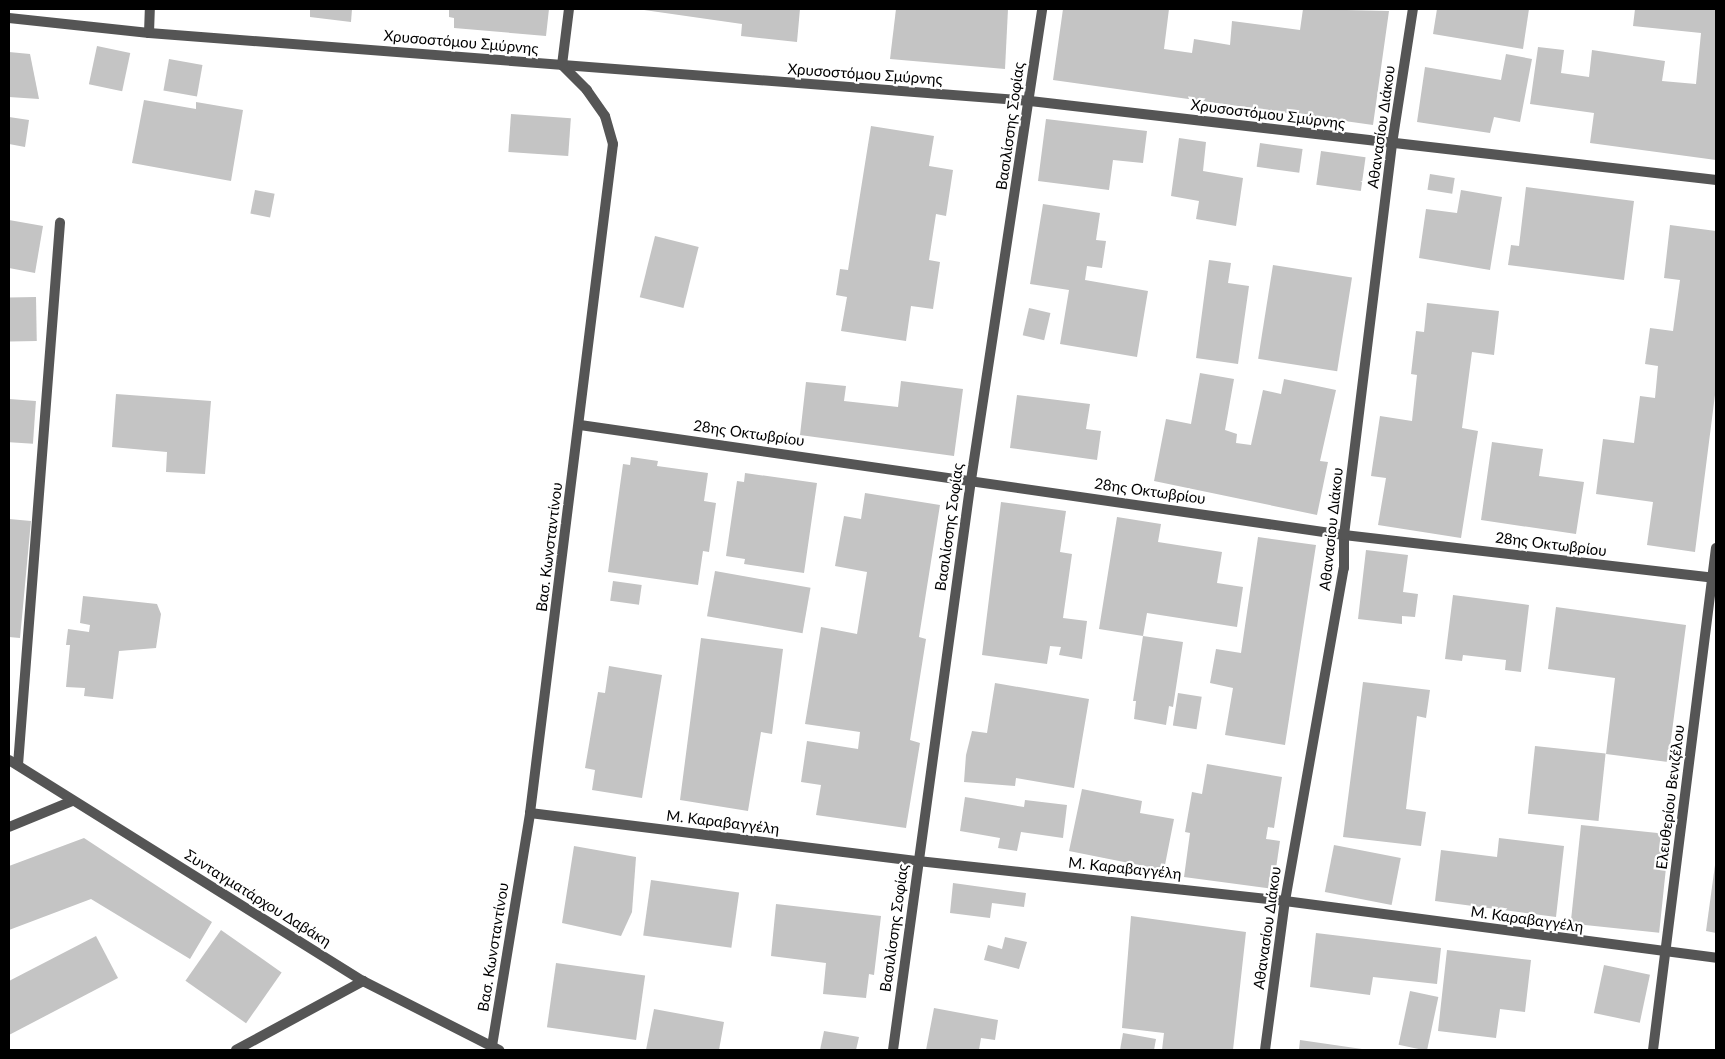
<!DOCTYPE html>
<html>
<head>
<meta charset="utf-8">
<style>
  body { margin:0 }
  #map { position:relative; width:1725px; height:1059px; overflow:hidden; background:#fff; font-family:Lato,sans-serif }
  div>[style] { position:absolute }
  .building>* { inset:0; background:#c4c4c4; transform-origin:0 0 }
  .service>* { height:10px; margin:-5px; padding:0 5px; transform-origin:5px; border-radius:5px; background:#555 }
  .minor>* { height:10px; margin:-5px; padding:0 5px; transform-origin:5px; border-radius:5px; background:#555 }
  .tertiary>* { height:10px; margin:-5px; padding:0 5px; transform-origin:5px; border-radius:5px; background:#555 }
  span { translate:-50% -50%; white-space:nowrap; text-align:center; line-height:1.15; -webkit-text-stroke:4.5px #fff; paint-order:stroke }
  .street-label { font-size:15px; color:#000 }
  .frame { position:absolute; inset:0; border:10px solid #000; pointer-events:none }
</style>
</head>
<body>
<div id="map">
  <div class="building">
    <i style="clip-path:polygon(310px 9px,352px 9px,351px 22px,310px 17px)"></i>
    <i style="clip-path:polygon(449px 9px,549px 9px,546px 36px,454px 28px,454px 18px,449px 17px)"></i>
    <i style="clip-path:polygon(800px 9px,797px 42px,741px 36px,742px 24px,644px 10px)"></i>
    <i style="clip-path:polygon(896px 9px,1008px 9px,1005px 69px,890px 59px)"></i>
    <i style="clip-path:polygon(1063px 9px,1169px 9px,1164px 49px,1192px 53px,1194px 39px,1230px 45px,1232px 21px,1300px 30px,1303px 9px,1389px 11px,1373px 125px,1053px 80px)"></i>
    <i style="clip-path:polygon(1437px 9px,1529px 9px,1523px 49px,1433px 34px)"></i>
    <i style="clip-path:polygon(1635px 9px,1716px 9px,1716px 160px,1590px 143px,1594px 113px,1530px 104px,1538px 47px,1564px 50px,1561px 73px,1589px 77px,1592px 50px,1665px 61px,1662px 81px,1696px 84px,1701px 33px,1633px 26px)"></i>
    <i style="left:97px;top:46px;width:34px;height:39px;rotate:12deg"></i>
    <i style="clip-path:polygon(9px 52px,30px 54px,39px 99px,9px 97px)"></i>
    <i style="clip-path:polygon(1506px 54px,1532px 59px,1520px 122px,1494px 117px,1490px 133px,1417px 122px,1425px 67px,1501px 80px)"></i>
    <i style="left:169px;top:59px;width:34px;height:32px;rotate:10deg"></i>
    <i style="clip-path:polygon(144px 100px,196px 109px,196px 102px,243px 110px,231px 181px,132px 163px)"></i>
    <i style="left:511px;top:114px;width:60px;height:38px;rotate:4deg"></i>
    <i style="clip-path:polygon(9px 117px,29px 120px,25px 147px,9px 144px)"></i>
    <i style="clip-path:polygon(1046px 119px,1147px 131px,1143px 163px,1113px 160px,1109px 190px,1038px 181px)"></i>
    <i style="clip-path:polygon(871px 126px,934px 136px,929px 166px,953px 170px,946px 216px,936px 214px,929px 260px,940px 262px,933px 309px,911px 306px,906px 341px,841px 331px,847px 297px,836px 295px,840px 269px,848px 270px)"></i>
    <i style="clip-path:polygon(1179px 138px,1206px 142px,1203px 171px,1243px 178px,1236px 226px,1196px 219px,1199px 201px,1171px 196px)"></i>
    <i style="left:1260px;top:143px;width:43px;height:24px;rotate:8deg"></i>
    <i style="left:1321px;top:151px;width:45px;height:34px;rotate:8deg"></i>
    <i style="left:1430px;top:174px;width:25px;height:16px;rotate:9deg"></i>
    <i style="clip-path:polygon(1526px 187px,1634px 201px,1624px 280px,1508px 265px,1511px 245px,1519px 246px)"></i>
    <i style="left:255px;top:190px;width:20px;height:24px;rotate:11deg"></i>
    <i style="clip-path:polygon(1461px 190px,1502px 197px,1490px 270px,1419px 258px,1426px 209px,1457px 213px)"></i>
    <i style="clip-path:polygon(1043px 204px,1100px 213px,1096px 240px,1106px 241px,1102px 268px,1087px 266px,1085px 280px,1148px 291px,1137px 357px,1060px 344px,1069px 290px,1030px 284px)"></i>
    <i style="clip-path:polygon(9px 220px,43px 226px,35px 273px,9px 268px)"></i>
    <i style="clip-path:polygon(1670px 225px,1716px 231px,1716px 387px,1695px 552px,1647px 545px,1653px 502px,1596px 494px,1603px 439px,1634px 443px,1640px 396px,1655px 398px,1658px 366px,1645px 364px,1650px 328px,1673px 331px,1680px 280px,1664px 278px)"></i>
    <i style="left:655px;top:236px;width:45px;height:63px;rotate:14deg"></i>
    <i style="clip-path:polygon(1209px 260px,1231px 263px,1228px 283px,1249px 286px,1238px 364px,1196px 358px)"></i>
    <i style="left:1273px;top:265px;width:80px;height:95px;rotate:9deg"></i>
    <i style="left:36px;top:297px;width:44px;height:27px;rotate:89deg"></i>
    <i style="clip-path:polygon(1427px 303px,1499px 311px,1494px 355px,1472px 352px,1462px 428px,1478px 431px,1461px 538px,1378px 525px,1386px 478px,1371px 476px,1380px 416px,1412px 421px,1417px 375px,1411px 374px,1416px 331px,1424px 332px)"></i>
    <i style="left:1029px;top:308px;width:22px;height:28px;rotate:13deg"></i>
    <i style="clip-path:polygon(1200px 373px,1234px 379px,1225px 430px,1237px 434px,1236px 443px,1251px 445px,1263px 390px,1281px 394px,1284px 379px,1336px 390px,1320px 461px,1328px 462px,1317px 515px,1154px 481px,1166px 419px,1191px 424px)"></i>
    <i style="clip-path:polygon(901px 381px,963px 389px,954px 456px,800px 435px,806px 382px,846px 386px,844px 401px,898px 407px)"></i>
    <i style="clip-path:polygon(116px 394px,211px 401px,205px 474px,166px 472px,167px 452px,112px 447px)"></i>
    <i style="clip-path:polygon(1017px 395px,1090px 404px,1086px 429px,1101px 431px,1097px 460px,1010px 448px)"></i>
    <i style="left:9px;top:399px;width:27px;height:43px;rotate:4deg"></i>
    <i style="clip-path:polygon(1492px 442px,1543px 449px,1539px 476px,1584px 482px,1576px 534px,1481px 520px)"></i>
    <i style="clip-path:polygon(631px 457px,658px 461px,657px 466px,708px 473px,704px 501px,716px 503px,709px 552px,703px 551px,698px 585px,608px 572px,623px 464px,630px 465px)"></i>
    <i style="clip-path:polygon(745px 473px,817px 483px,804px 573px,744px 564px,745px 559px,726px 556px,737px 481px,744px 482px)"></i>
    <i style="clip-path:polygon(865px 493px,940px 505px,919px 637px,926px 639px,910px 740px,920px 743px,906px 828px,816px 815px,821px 785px,801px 782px,807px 741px,858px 749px,860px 732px,805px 724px,821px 627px,857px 634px,867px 572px,835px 566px,844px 516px,861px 519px)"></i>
    <i style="clip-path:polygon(1001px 502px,1066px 511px,1060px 552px,1072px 554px,1063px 618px,1087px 621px,1082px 659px,1059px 655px,1061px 647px,1050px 646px,1047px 664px,982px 655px)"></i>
    <i style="clip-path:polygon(1117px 517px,1161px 524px,1158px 542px,1222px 552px,1217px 583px,1243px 587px,1237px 627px,1147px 613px,1143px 636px,1183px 642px,1173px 707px,1169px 706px,1166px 725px,1134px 719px,1136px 701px,1133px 701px,1143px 636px,1099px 629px)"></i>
    <i style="clip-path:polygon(9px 519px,31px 521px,20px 638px,9px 637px)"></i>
    <i style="clip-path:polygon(1258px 537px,1316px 545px,1285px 745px,1225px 735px,1233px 688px,1210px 683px,1216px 649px,1241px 653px)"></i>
    <i style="clip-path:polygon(1366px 550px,1408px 555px,1403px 592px,1418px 594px,1415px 617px,1402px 616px,1402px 624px,1358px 619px)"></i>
    <i style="left:715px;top:571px;width:97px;height:46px;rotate:10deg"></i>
    <i style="left:613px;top:581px;width:29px;height:20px;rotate:8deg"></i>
    <i style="clip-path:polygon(1453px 595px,1529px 605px,1521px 672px,1505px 670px,1506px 660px,1463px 655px,1462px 661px,1445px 659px)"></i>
    <i style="clip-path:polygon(83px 596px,157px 604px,161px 614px,156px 648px,119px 651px,113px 699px,84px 696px,85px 688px,66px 687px,70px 645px,66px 645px,68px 629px,89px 632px,90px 625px,80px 623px)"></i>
    <i style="clip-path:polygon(1556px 607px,1686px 625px,1668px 762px,1606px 754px,1615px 678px,1548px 669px)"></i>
    <i style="clip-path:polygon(701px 638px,783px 649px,772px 734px,761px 732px,748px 811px,680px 800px)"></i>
    <i style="clip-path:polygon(609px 666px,662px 675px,642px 798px,592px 790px,595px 770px,585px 768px,598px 692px,605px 693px)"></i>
    <i style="clip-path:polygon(1363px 682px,1430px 690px,1426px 718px,1417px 716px,1406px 809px,1426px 812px,1421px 846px,1343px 837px)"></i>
    <i style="clip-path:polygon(995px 683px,1089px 699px,1074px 788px,1016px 778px,1015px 786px,964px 782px,966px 755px,972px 731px,987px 733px)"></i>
    <i style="left:1178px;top:693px;width:24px;height:33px;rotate:9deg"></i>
    <i style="left:1535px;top:746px;width:71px;height:68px;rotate:6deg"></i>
    <i style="clip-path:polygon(1207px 764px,1282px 777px,1274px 828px,1268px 827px,1266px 839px,1280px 841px,1273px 889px,1184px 877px,1190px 833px,1185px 832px,1192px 792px,1202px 794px)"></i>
    <i style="clip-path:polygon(1082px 789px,1142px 801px,1140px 813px,1174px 819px,1164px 870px,1069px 851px)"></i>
    <i style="clip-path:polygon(965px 797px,1024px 807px,1025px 800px,1067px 805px,1063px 838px,1021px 832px,1017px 851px,998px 848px,1000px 838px,960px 831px)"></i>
    <i style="left:1581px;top:825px;width:89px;height:99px;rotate:6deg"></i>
    <i style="clip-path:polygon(84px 838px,212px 922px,190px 959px,91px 899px,9px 930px,9px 866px)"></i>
    <i style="clip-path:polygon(1499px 838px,1564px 846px,1556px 917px,1435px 901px,1441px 850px,1497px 857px)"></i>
    <i style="left:1334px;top:845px;width:68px;height:48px;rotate:11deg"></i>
    <i style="clip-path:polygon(574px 846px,636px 857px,632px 912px,621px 936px,562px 923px)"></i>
    <i style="clip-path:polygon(1715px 865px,1716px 865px,1716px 933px,1706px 931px)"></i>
    <i style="left:651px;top:880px;width:89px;height:56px;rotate:8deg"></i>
    <i style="clip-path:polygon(953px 883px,1026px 893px,1024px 907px,992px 903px,990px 918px,950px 913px)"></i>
    <i style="clip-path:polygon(776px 904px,881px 916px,874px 975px,869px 974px,866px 998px,823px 994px,826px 963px,771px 956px)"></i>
    <i style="clip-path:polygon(1131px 916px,1246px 932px,1233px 1050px,1162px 1050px,1164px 1033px,1122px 1028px)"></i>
    <i style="left:221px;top:930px;width:74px;height:62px;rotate:35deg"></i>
    <i style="clip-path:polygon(1316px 933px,1441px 948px,1437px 984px,1373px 977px,1370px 995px,1310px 987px)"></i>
    <i style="clip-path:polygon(96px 936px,118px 978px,9px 1035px,9px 981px)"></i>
    <i style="clip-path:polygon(1005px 937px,1027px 942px,1019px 969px,984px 960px,988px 945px,1002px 949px)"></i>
    <i style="clip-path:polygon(1447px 950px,1531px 960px,1525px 1012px,1500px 1009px,1496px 1038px,1438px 1031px)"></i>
    <i style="left:556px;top:963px;width:90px;height:65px;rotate:8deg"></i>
    <i style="left:1604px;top:965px;width:47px;height:49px;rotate:12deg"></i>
    <i style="left:1410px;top:991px;width:29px;height:55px;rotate:12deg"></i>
    <i style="clip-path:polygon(934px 1008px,998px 1020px,995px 1040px,981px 1038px,979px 1050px,926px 1050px)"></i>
    <i style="clip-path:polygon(654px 1009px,724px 1022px,719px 1050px,646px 1050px)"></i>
    <i style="clip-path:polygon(824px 1031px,859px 1037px,856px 1050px,820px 1050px)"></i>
    <i style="clip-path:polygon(1123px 1033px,1156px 1039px,1154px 1050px,1120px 1050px)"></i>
    <i style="clip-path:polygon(1300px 1040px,1362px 1049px,1362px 1050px,1299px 1050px)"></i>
  </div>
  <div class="service">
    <i style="left:9px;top:827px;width:68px;rotate:-22.4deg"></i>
    <i style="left:236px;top:1050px;width:145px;rotate:-28.5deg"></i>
  </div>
  <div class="minor">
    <i style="left:9px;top:18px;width:141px;rotate:6.1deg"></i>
    <i style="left:149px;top:33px;width:884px;rotate:4.41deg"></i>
    <i style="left:1030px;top:101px;width:691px;rotate:6.57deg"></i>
    <i style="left:149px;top:33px;width:24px;rotate:-88deg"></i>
    <i style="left:580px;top:425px;width:772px;rotate:8.19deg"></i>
    <i style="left:1344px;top:535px;width:374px;rotate:6.6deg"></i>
    <i style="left:18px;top:765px;width:544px;rotate:-85.57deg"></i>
    <i style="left:530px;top:813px;width:391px;rotate:7.1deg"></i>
    <i style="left:918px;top:861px;width:369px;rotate:6.2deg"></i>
    <i style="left:1285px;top:901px;width:435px;rotate:7.5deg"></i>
    <i style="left:492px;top:1046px;width:236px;rotate:-80.7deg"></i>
    <i style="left:530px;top:813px;width:674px;rotate:-82.93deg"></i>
    <i style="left:613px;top:144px;width:29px;rotate:-106deg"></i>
    <i style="left:605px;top:116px;width:32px;rotate:-125deg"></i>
    <i style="left:587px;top:90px;width:35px;rotate:-135deg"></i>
    <i style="left:562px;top:65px;width:56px;rotate:-82.9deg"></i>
    <i style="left:893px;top:1050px;width:575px;rotate:-82.21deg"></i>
    <i style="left:971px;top:480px;width:476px;rotate:-81.4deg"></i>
    <i style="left:1265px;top:1050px;width:150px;rotate:-82.4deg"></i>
    <i style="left:1285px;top:901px;width:338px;rotate:-80deg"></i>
    <i style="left:1344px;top:568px;width:33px;rotate:-90deg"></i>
    <i style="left:1344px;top:535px;width:394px;rotate:-83deg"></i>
    <i style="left:1392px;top:144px;width:137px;rotate:-81.2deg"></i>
    <i style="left:1653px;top:1050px;width:506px;rotate:-82.85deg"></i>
  </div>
  <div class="tertiary">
    <i style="left:9px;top:760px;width:417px;rotate:32deg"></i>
    <i style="left:363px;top:981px;width:153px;rotate:26.9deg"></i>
  </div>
  <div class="street-label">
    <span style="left:461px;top:42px;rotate:5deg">Χρυσοστόμου Σμύρνης</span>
    <span style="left:865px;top:74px;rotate:4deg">Χρυσοστόμου Σμύρνης</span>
    <span style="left:1268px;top:114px;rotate:7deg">Χρυσοστόμου Σμύρνης</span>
    <span style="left:1010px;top:126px;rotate:-82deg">Βασιλίσσης Σοφίας</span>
    <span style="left:1381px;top:127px;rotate:-82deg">Αθανασίου Διάκου</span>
    <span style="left:749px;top:433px;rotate:8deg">28ης Οκτωβρίου</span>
    <span style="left:1150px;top:491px;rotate:8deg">28ης Οκτωβρίου</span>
    <span style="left:949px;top:527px;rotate:-82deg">Βασιλίσσης Σοφίας</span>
    <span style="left:1331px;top:529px;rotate:-84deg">Αθανασίου Διάκου</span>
    <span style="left:1551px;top:544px;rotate:7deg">28ης Οκτωβρίου</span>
    <span style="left:549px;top:547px;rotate:-83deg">Βασ. Κωνσταντίνου</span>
    <span style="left:1670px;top:797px;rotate:-83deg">Ελευθερίου Βενιζέλου</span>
    <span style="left:723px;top:822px;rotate:7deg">Μ. Καραβαγγέλη</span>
    <span style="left:1125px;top:868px;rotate:6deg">Μ. Καραβαγγέλη</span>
    <span style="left:258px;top:898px;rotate:32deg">Συνταγματάρχου Δαβάκη</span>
    <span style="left:1527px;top:919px;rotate:8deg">Μ. Καραβαγγέλη</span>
    <span style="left:894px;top:928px;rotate:-82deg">Βασιλίσσης Σοφίας</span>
    <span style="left:1267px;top:928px;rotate:-82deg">Αθανασίου Διάκου</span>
    <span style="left:493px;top:947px;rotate:-81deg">Βασ. Κωνσταντίνου</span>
  </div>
  <div class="frame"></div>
</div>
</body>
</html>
